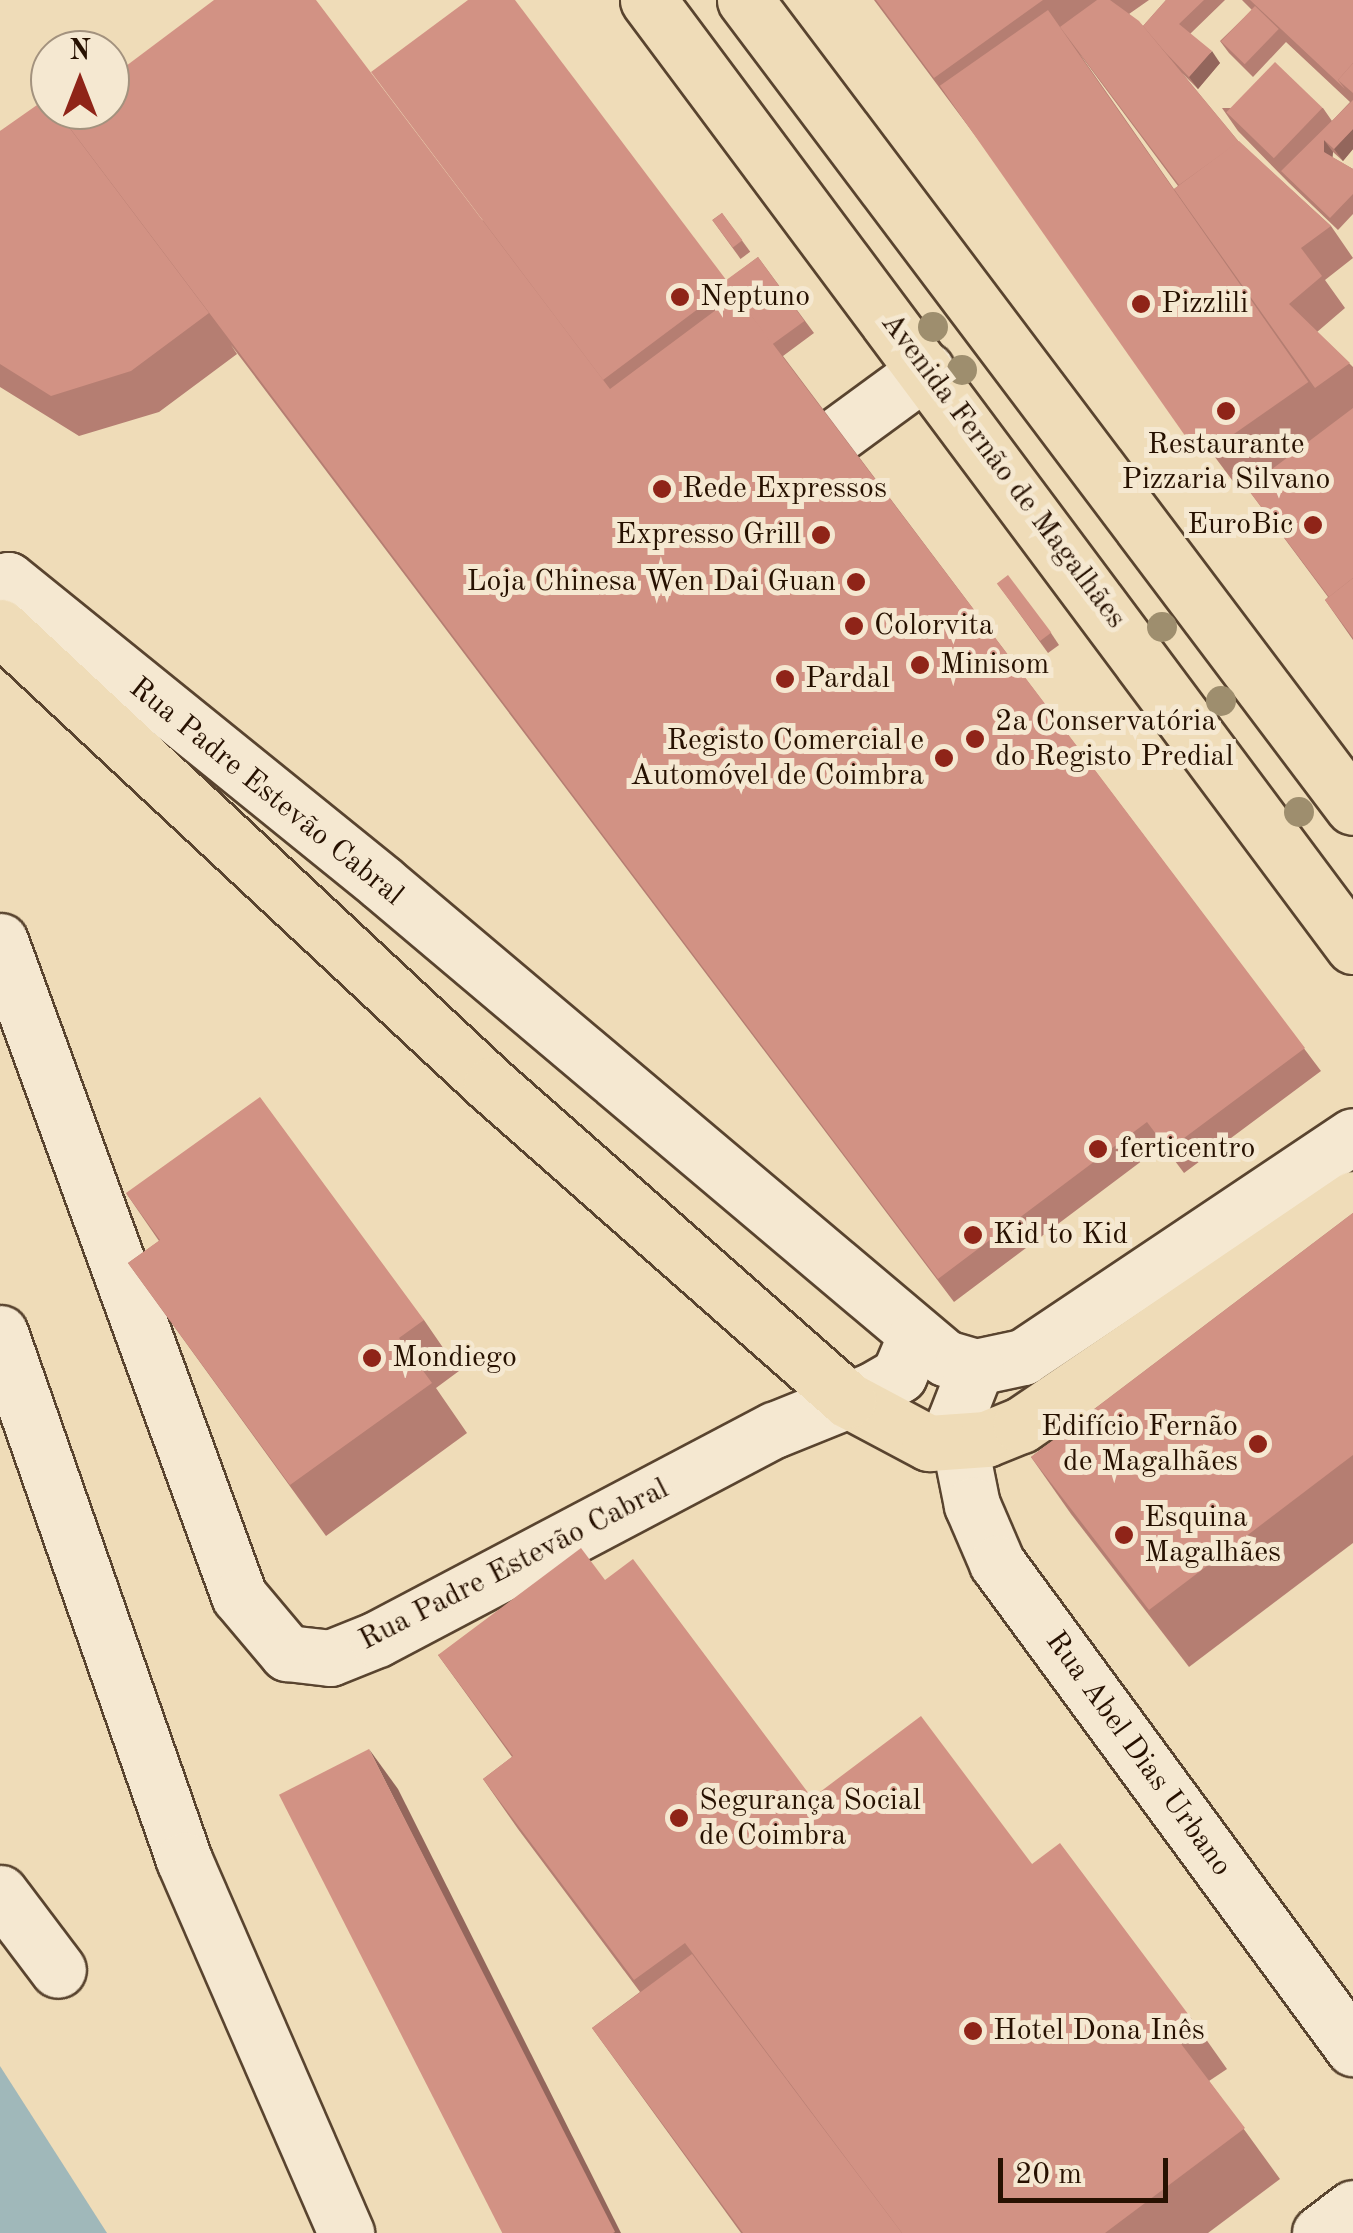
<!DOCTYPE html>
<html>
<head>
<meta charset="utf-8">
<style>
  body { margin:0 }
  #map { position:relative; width:1353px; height:2233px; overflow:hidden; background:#efdcb8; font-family:"Old Standard TT",serif }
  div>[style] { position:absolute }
  .water>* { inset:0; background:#a0b8ba }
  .roads { filter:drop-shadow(2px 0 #59442f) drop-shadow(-2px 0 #59442f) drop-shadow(0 2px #59442f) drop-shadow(0 -2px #59442f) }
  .minor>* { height:55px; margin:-27.5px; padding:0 27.5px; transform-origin:27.5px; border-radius:27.5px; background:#f5e8d1 }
  .major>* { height:55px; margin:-27.5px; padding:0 27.5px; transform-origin:27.5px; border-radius:27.5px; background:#efdcb8 }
  .highway>* { height:55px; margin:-27.5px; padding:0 27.5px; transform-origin:27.5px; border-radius:27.5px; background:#efdcb8 }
  .trees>* { width:30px; height:30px; margin:-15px; border-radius:50%; background:#9e8e6e }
  .wall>* { inset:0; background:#b57e72; transform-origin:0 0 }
  .shaded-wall>* { inset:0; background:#93665c }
  .building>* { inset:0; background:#d29284; transform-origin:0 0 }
  .dots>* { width:28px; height:28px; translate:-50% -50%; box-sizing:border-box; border:5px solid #f5e8d1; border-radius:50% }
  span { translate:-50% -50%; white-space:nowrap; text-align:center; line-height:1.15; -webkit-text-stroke:10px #f5e8d1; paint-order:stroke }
  .poi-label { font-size:30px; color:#271101 }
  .left { translate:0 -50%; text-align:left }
  .right { translate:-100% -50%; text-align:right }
  .street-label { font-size:30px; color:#271101 }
  .north { position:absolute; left:30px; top:30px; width:100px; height:100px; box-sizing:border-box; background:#f5e8d1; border:2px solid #a3927e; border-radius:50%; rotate:0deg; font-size:28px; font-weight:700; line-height:40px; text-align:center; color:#271101 }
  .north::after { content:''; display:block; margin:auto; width:35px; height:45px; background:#8f2418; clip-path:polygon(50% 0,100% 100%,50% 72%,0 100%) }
  .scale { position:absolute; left:998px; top:2158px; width:170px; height:45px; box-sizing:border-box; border:5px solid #271101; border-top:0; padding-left:12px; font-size:30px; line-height:35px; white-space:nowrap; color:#271101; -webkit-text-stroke:8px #f5e8d1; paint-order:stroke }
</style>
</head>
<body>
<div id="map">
  <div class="water">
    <i style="clip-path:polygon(0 2066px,107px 2233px,0 2233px)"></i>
  </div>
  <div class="roads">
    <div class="minor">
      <i style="left:840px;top:433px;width:107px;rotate:-36.2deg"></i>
      <i style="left:0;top:582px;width:8px;rotate:-14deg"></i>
      <i style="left:8px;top:580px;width:481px;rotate:39deg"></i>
      <i style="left:382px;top:883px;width:737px;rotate:40.15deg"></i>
      <i style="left:945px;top:1358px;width:32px;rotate:16deg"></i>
      <i style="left:976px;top:1367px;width:48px;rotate:-12deg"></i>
      <i style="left:1023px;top:1357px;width:397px;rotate:-33.8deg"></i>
      <i style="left:0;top:941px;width:697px;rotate:69.95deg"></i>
      <i style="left:239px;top:1596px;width:75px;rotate:49.9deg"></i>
      <i style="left:287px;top:1653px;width:43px;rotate:6.6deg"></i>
      <i style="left:330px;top:1658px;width:51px;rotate:-22deg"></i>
      <i style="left:377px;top:1639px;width:449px;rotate:-27.8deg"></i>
      <i style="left:774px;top:1430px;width:107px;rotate:-22deg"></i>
      <i style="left:873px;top:1390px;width:30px;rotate:-30deg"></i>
      <i style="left:899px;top:1375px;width:38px;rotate:-67deg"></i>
      <i style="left:0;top:1333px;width:558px;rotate:70.75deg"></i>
      <i style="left:184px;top:1860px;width:407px;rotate:66.5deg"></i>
      <i style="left:976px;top:1367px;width:58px;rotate:111.3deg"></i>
      <i style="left:955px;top:1421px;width:86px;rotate:78.6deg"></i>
      <i style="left:972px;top:1505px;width:63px;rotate:66.7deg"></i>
      <i style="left:997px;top:1563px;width:602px;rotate:53.72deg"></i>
      <i style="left:0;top:1893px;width:96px;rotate:53deg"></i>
      <i style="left:1320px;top:2233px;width:41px;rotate:-37.1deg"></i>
    </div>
    <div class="major">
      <i style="left:648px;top:0;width:1180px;rotate:53.3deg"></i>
      <i style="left:745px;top:0;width:1010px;rotate:53.01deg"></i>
      <i style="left:848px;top:1400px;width:92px;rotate:28deg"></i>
      <i style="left:929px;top:1443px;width:57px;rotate:-4deg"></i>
      <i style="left:986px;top:1439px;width:38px;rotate:-22deg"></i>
      <i style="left:1021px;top:1425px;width:402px;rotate:-34.2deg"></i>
    </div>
    <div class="highway">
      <i style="left:0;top:627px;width:671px;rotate:43.01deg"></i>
      <i style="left:491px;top:1085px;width:476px;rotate:41.4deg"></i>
    </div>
  </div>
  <div class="trees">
    <i style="left:933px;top:327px"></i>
    <i style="left:962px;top:370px"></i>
    <i style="left:1162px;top:627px"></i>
    <i style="left:1221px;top:701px"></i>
    <i style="left:1299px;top:812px"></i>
  </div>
  <div class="wall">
    <i style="clip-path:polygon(evenodd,874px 0,1149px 0,1129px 14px,1143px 26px,1166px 0,1225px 0,1190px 34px,1220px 63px,1198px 89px,1182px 73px,1239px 142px,1331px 226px,1353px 258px,1325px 280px,1345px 308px,1317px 332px,1353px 367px,1353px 640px,1325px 600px,1328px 597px,1247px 488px,1241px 492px,874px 0,1079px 53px,1178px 186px,1174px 189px,1079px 53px)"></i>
    <i style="clip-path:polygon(1242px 0,1353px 0,1353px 149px,1343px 161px,1333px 152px,1332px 157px,1353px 169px,1353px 214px,1338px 230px,1289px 183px,1238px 131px,1222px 108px,1323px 108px,1332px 121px,1350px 102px,1286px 42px,1253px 77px,1229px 53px,1220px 41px,1252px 10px)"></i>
    <i style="clip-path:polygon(60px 115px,726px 281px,758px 257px,814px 333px,783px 356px,1321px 1071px,1184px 1173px,1163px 1145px,954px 1302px,231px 345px,237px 354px,159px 412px,79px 436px,0 387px,0 131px)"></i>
    <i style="left:722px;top:213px;width:48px;height:12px;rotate:54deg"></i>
    <i style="clip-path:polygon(997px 583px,1051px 633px,1059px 645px,1048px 653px)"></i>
    <i style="clip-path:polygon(126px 1193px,424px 1320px,459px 1371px,436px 1388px,467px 1433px,326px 1536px,128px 1263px,159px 1241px)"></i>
    <i style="clip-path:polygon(1353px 1213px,1353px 1543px,1189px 1667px,1071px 1514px,1031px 1457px)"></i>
    <i style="clip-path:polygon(605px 1580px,812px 1798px,1032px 1864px,1191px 2018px,1227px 2069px,1209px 2081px,1280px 2179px,1208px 2233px,741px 2233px,592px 2028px,640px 1992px,518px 1829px,483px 1779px,512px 1757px,438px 1655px)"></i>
  </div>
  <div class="shaded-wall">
    <i style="clip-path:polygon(1212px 51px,1220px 63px,1198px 89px,1189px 77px)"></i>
    <i style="clip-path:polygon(1353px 129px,1353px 149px,1343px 161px,1334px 149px)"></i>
    <i style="clip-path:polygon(1324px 140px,1333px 152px,1332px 164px,1324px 152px)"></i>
    <i style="clip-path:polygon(369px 1749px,398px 1789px,621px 2233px,613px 2233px)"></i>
  </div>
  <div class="building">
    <i style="clip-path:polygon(214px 0,316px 0,610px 389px,736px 295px,1305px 1048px,1168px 1150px,1147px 1122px,938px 1279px,60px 115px,67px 110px,110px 110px,110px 78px)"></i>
    <i style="clip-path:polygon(468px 0,515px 0,730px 285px,603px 380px,371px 72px)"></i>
    <i style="clip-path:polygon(876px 0,1043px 0,934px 78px)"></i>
    <i style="clip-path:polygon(1097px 0,1110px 0,1139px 21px,1239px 142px,1179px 185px,1060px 27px)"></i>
    <i style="clip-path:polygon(1166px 0,1204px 0,1179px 24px,1212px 51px,1189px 77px,1165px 52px,1143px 26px)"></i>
    <i style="clip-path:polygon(1250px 0,1353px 0,1353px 63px,1338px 80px,1345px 89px)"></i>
    <i style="left:1255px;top:6px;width:33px;height:49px;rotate:44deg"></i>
    <i style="left:1048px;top:10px;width:454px;height:132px;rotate:55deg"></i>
    <i style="left:1275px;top:62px;width:66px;height:70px;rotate:44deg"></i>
    <i style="clip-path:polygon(1353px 63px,1353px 93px,1338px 80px)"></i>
    <i style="clip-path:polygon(47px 98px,50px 102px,50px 110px,56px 110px,209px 313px,131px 371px,51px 396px,0 364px,0 131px)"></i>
    <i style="clip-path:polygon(1353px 100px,1353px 129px,1334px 149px,1324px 140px,1324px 152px,1353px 169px,1353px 194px,1330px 218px,1281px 171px)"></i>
    <i style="clip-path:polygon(1239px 141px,1331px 226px,1301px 248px,1322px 276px,1289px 304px,1350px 363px,1315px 388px,1174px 189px)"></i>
    <i style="left:722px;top:213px;width:34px;height:12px;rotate:53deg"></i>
    <i style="left:758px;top:257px;width:79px;height:40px;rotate:54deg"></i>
    <i style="clip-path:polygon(1353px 408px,1353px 578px,1329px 597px,1247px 488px)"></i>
    <i style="left:1008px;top:575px;width:72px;height:14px;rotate:53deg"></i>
    <i style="clip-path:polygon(1353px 578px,1353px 638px,1325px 600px)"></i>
    <i style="clip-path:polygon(260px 1097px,424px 1320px,399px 1338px,432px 1383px,290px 1485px,128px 1263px,160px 1240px,126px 1193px)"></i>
    <i style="clip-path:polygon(1353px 1213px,1353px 1455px,1149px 1610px,1031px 1457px)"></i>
    <i style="clip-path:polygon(581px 1548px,605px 1580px,633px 1559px,812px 1798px,921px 1716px,1032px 1864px,1060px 1843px,1191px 2018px,1172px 2032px,1245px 2128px,1105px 2233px,902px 2233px,685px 1943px,634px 1980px,483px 1779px,513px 1756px,438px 1655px)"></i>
    <i style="left:369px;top:1749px;width:542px;height:101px;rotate:63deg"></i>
    <i style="clip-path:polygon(692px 1954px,902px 2233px,743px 2233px,592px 2028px)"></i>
  </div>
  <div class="dots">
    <i style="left:680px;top:297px;background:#8f2418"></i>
    <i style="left:1141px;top:304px;background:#8f2418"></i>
    <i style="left:1226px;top:411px;background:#8f2418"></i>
    <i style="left:662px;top:489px;background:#8f2418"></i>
    <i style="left:1313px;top:525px;background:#8f2418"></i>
    <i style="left:821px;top:535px;background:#8f2418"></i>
    <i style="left:856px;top:582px;background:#8f2418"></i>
    <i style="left:854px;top:626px;background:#8f2418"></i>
    <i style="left:920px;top:665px;background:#8f2418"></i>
    <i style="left:785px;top:679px;background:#8f2418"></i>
    <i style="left:975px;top:739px;background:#8f2418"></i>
    <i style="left:944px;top:758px;background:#8f2418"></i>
    <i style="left:1098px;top:1149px;background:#8f2418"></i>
    <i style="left:973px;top:1235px;background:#8f2418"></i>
    <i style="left:372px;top:1358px;background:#8f2418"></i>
    <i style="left:1258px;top:1444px;background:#8f2418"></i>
    <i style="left:1124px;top:1535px;background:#8f2418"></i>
    <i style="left:679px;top:1818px;background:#8f2418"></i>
    <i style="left:973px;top:2031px;background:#8f2418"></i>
  </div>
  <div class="poi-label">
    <span class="left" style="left:700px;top:297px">Neptuno</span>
    <span class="left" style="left:1161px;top:304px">Pizzlili</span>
    <span style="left:1226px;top:462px">Restaurante<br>Pizzaria Silvano</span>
    <span class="left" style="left:682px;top:489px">Rede Expressos</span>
    <span class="right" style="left:1293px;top:525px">EuroBic</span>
    <span class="right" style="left:801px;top:535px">Expresso Grill</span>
    <span class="right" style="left:836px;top:582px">Loja Chinesa Wen Dai Guan</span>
    <span class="left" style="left:874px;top:626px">Colorvita</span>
    <span class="left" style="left:940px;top:665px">Minisom</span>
    <span class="left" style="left:805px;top:679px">Pardal</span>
    <span class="left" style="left:995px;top:739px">2a Conservatória<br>do Registo Predial</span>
    <span class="right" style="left:924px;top:758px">Registo Comercial e<br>Automóvel de Coimbra</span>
    <span class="left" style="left:1120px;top:1149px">ferticentro</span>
    <span class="left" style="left:993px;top:1235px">Kid to Kid</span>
    <span class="left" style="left:392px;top:1358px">Mondiego</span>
    <span class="right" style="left:1238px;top:1444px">Edifício Fernão<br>de Magalhães</span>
    <span class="left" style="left:1144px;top:1535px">Esquina<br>Magalhães</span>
    <span class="left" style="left:699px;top:1818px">Segurança Social<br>de Coimbra</span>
    <span class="left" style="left:993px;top:2031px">Hotel Dona Inês</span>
  </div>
  <div class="street-label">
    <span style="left:1003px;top:471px;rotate:53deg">Avenida Fernão de Magalhães</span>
    <span style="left:266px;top:792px;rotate:39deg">Rua Padre Estevão Cabral</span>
    <span style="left:514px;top:1565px;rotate:-27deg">Rua Padre Estevão Cabral</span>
    <span style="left:1138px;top:1754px;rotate:54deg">Rua Abel Dias Urbano</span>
  </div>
  <div class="north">N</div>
  <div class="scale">20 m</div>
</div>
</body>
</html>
